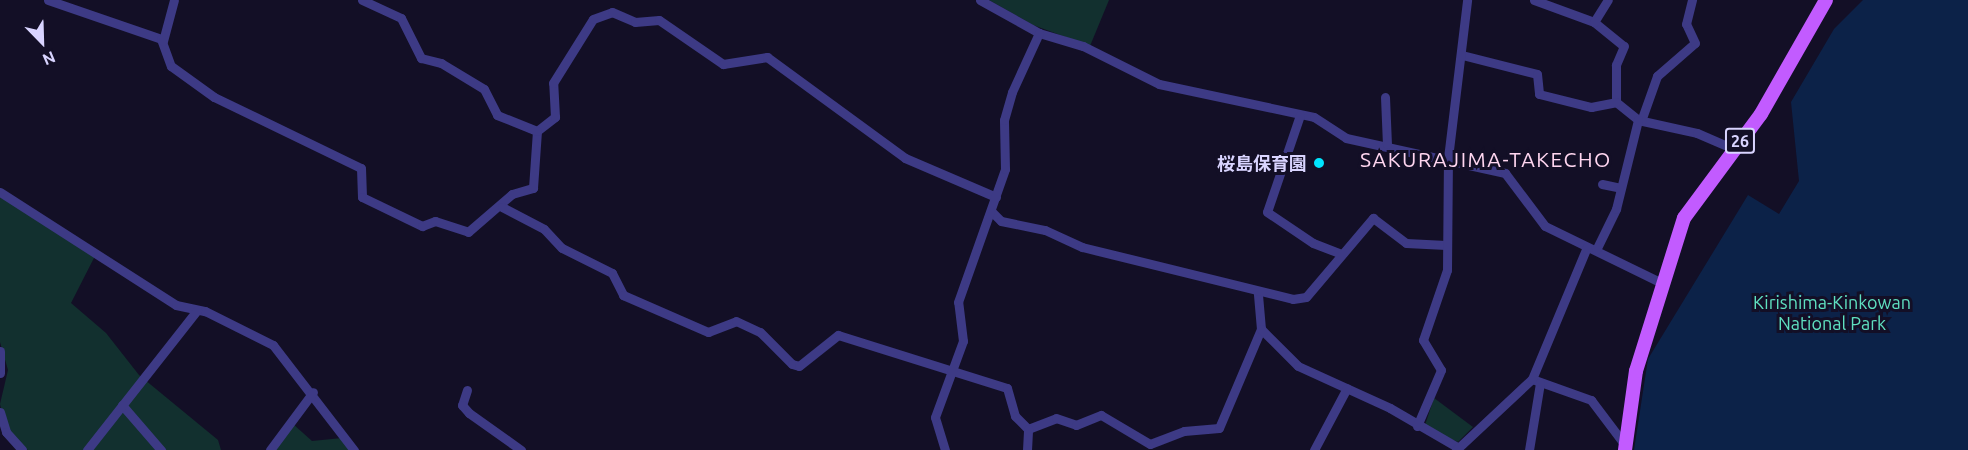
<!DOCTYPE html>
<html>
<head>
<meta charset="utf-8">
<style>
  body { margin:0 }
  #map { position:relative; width:1968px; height:450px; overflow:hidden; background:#130f26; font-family:Ubuntu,"Noto Sans JP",sans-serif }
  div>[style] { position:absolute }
  .green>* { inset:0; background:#12302f }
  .water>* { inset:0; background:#0c2248 }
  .minor>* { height:9px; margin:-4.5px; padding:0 4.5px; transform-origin:4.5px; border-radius:4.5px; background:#3d3a85 }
  .primary>* { height:14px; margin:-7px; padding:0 7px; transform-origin:7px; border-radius:7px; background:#c25bff }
  .dots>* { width:16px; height:16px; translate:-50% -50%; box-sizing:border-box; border:3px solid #130f26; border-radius:50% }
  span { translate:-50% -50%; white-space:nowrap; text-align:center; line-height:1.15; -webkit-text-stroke:6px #130f26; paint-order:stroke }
  .shield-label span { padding:2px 4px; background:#130f26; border:2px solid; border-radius:4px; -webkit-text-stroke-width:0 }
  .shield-label { font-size:16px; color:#d9d4ff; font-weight:700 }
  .poi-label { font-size:18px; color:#d9d4ff; font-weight:700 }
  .right { translate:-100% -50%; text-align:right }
  .park-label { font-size:18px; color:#5fe0c0 }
  .quarter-label { font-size:21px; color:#ffd6f0; letter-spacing:1.5px }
  .north { position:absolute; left:12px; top:12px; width:60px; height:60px; -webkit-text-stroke:4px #130f26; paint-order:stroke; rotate:157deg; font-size:16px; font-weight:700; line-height:24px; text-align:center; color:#d9d4ff }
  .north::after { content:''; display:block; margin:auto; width:21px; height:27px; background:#d9d4ff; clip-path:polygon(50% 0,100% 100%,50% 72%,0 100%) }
</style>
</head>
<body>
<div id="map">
  <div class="green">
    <i style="clip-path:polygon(989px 0,1109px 0,1090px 46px,1033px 25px)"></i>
    <i style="clip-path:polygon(0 191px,95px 256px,71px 303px,106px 333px,139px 375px,218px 440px,221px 450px,28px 450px,20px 446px,5px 425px,0 404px,8px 370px,0 342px)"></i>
    <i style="clip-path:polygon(1434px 398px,1473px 427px,1458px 442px,1424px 428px)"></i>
    <i style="clip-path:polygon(293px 424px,312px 441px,342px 438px,349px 450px,270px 450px)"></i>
  </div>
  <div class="water">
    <i style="clip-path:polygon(1863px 0,1968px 0,1968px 450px,1634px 450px,1648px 359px,1748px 195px,1779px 214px,1799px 181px,1791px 102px,1834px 29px)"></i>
  </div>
  <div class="minor">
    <i style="left:48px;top:0;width:120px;rotate:19deg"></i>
    <i style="left:161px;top:39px;width:29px;rotate:70deg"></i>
    <i style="left:171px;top:66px;width:53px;rotate:35.8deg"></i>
    <i style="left:214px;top:97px;width:163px;rotate:25.8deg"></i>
    <i style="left:361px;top:168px;width:29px;rotate:88deg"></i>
    <i style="left:362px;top:197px;width:67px;rotate:25.8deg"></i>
    <i style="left:422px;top:226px;width:14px;rotate:-21deg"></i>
    <i style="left:435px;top:221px;width:35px;rotate:18deg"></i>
    <i style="left:468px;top:232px;width:58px;rotate:-40.8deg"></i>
    <i style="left:512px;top:194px;width:22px;rotate:-16deg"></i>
    <i style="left:533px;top:188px;width:57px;rotate:-86deg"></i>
    <i style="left:537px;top:131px;width:23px;rotate:-38deg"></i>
    <i style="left:555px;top:117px;width:34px;rotate:-93deg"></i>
    <i style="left:553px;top:83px;width:75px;rotate:-58deg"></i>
    <i style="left:593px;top:19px;width:20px;rotate:-20deg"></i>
    <i style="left:612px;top:12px;width:25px;rotate:23deg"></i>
    <i style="left:635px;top:22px;width:24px;rotate:-5deg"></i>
    <i style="left:659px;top:20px;width:78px;rotate:34.5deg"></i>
    <i style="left:723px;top:64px;width:45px;rotate:-9deg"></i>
    <i style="left:767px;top:57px;width:171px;rotate:36.2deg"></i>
    <i style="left:905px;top:158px;width:99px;rotate:23.2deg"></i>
    <i style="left:362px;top:0;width:43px;rotate:24.8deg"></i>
    <i style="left:401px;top:18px;width:45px;rotate:63.4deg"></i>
    <i style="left:421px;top:58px;width:21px;rotate:14deg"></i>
    <i style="left:441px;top:63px;width:50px;rotate:31.2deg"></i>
    <i style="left:484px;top:89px;width:29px;rotate:63deg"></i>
    <i style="left:497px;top:115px;width:43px;rotate:21.8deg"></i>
    <i style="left:980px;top:0;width:68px;rotate:29.2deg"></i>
    <i style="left:1039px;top:33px;width:46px;rotate:16.5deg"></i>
    <i style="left:1083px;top:46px;width:85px;rotate:26.6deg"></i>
    <i style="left:1159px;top:84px;width:158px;rotate:12deg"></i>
    <i style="left:1314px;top:117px;width:38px;rotate:33deg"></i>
    <i style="left:1346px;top:138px;width:163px;rotate:12.4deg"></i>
    <i style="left:1505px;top:173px;width:66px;rotate:53deg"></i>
    <i style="left:1545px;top:226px;width:132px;rotate:26deg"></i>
    <i style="left:1534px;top:0;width:64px;rotate:20.1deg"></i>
    <i style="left:1594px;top:22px;width:38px;rotate:39deg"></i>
    <i style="left:1624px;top:46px;width:21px;rotate:113deg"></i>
    <i style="left:1616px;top:65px;width:37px;rotate:90deg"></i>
    <i style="left:1616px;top:102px;width:28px;rotate:39deg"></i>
    <i style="left:1638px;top:120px;width:60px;rotate:12.4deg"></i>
    <i style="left:1697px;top:133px;width:40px;rotate:23.4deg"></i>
    <i style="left:1594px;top:22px;width:26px;rotate:-58deg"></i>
    <i style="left:163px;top:41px;width:42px;rotate:-75deg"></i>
    <i style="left:1462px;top:55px;width:77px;rotate:14.2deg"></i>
    <i style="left:1537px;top:74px;width:20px;rotate:84deg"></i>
    <i style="left:1539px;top:94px;width:54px;rotate:14deg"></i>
    <i style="left:1591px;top:107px;width:25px;rotate:-11deg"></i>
    <i style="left:1385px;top:97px;width:47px;rotate:87.6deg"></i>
    <i style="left:1300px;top:115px;width:102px;rotate:108.8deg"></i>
    <i style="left:1267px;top:212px;width:55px;rotate:34deg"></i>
    <i style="left:1313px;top:243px;width:31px;rotate:21deg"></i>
    <i style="left:1641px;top:121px;width:48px;rotate:-70.4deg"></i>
    <i style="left:1657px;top:76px;width:50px;rotate:-41deg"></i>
    <i style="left:1695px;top:43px;width:21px;rotate:-115deg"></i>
    <i style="left:1686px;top:24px;width:25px;rotate:-76deg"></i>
    <i style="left:1602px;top:184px;width:19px;rotate:12deg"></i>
    <i style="left:0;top:192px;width:209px;rotate:32.7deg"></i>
    <i style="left:176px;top:305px;width:30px;rotate:12deg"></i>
    <i style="left:205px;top:311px;width:76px;rotate:26.6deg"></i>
    <i style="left:273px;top:345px;width:133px;rotate:52.4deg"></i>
    <i style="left:502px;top:207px;width:47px;rotate:27.6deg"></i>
    <i style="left:544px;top:229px;width:26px;rotate:47deg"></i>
    <i style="left:562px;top:248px;width:56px;rotate:26.6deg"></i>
    <i style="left:612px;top:273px;width:25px;rotate:63deg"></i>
    <i style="left:623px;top:295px;width:93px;rotate:23.5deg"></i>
    <i style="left:708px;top:332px;width:30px;rotate:-21deg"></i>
    <i style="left:736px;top:321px;width:26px;rotate:25deg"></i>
    <i style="left:760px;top:332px;width:45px;rotate:45deg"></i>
    <i style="left:792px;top:364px;width:7px;rotate:16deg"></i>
    <i style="left:799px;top:366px;width:50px;rotate:-38.5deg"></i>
    <i style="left:838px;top:335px;width:177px;rotate:17.4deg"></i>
    <i style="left:1007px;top:388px;width:29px;rotate:74deg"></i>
    <i style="left:1015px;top:416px;width:18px;rotate:45deg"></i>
    <i style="left:1028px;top:429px;width:30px;rotate:-21deg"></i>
    <i style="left:1056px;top:418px;width:21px;rotate:19deg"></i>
    <i style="left:1076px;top:425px;width:27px;rotate:-22deg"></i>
    <i style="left:1101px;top:415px;width:57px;rotate:30.6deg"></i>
    <i style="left:1150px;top:444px;width:36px;rotate:-21deg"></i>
    <i style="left:1184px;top:431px;width:35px;rotate:-5deg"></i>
    <i style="left:1219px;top:428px;width:108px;rotate:-67deg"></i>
    <i style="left:1261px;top:329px;width:37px;rotate:-95deg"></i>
    <i style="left:991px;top:211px;width:14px;rotate:45deg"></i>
    <i style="left:1001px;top:221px;width:45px;rotate:11.6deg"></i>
    <i style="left:1045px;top:230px;width:41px;rotate:24.7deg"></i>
    <i style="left:1082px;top:247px;width:217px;rotate:13.8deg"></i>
    <i style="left:1293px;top:299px;width:13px;rotate:-9deg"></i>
    <i style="left:1306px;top:297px;width:104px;rotate:-49.7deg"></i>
    <i style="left:1373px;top:218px;width:41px;rotate:37.1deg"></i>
    <i style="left:1406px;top:243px;width:40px;rotate:2.9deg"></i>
    <i style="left:1596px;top:250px;width:46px;rotate:-64deg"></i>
    <i style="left:1616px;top:209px;width:92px;rotate:-76.1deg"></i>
    <i style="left:1261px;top:329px;width:52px;rotate:45deg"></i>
    <i style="left:1298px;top:366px;width:101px;rotate:24.5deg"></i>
    <i style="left:1390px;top:408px;width:78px;rotate:30.2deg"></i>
    <i style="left:0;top:351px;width:22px;rotate:90deg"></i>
    <i style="left:1532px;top:379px;width:63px;rotate:19.6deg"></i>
    <i style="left:1591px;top:400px;width:56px;rotate:52.9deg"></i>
    <i style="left:467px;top:390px;width:16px;rotate:108deg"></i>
    <i style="left:462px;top:405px;width:11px;rotate:49deg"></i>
    <i style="left:469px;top:413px;width:64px;rotate:35.4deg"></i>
    <i style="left:122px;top:405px;width:60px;rotate:49.1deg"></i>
    <i style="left:0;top:412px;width:21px;rotate:73deg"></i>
    <i style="left:6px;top:432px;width:24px;rotate:48deg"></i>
    <i style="left:1417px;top:426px;width:61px;rotate:-66.8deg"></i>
    <i style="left:1441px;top:370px;width:35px;rotate:-121deg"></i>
    <i style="left:1423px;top:340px;width:74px;rotate:-71.1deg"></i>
    <i style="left:1447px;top:270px;width:112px;rotate:-89.5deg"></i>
    <i style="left:1448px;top:158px;width:159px;rotate:-83.1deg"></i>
    <i style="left:87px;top:450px;width:178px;rotate:-51.8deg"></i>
    <i style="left:270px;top:450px;width:72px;rotate:-53.4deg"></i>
    <i style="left:945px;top:450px;width:34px;rotate:-107deg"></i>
    <i style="left:935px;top:417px;width:81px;rotate:-69.8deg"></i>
    <i style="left:963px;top:341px;width:39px;rotate:-97deg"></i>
    <i style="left:958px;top:302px;width:141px;rotate:-70.5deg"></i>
    <i style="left:1005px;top:169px;width:49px;rotate:-91.2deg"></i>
    <i style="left:1004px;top:120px;width:29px;rotate:-74deg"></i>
    <i style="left:1012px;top:92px;width:65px;rotate:-65.4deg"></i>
    <i style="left:1027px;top:450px;width:21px;rotate:-87deg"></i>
    <i style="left:1314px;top:450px;width:70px;rotate:-62deg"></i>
    <i style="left:1456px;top:450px;width:104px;rotate:-43.1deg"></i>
    <i style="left:1532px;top:379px;width:143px;rotate:-67.4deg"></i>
    <i style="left:1529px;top:450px;width:68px;rotate:-80.7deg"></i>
  </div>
  <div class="primary">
    <i style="left:1625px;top:450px;width:80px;rotate:-82.1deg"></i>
    <i style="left:1636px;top:371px;width:160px;rotate:-72.6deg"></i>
    <i style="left:1684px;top:218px;width:129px;rotate:-53.5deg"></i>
    <i style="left:1761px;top:114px;width:131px;rotate:-60.3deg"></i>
  </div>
  <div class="dots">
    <i style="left:1319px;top:163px;background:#00e5ff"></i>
  </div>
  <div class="shield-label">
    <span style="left:1740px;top:141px">26</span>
  </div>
  <div class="poi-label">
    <span class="right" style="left:1307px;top:163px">桜島保育園</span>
  </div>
  <div class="park-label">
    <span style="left:1832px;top:313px">Kirishima-Kinkowan<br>National Park</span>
  </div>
  <div class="quarter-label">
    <span style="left:1486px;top:159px">SAKURAJIMA-TAKECHO</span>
  </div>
  <div class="north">N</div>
</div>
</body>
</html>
